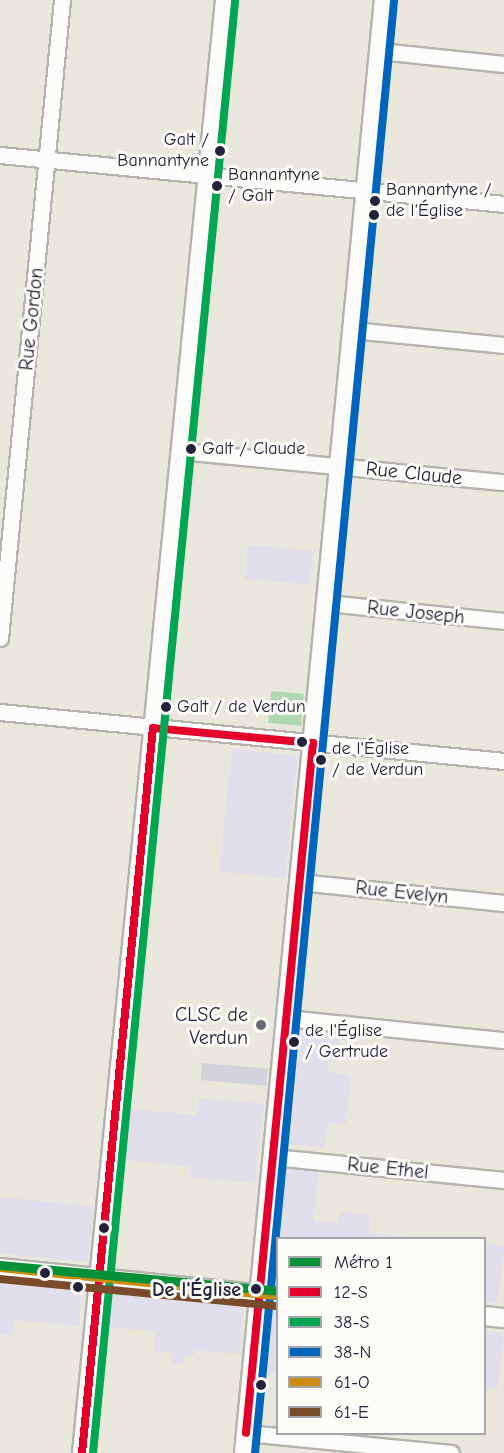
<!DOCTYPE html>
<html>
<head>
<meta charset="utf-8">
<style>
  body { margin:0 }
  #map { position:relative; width:504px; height:1453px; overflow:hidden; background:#eae8dc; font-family:"Comic Neue",sans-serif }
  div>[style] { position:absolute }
  .built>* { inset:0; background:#e0dfeb; transform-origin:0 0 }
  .industrial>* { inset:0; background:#d2d3dd; transform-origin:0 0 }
  .green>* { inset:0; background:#b0d9af; transform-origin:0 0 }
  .roads { filter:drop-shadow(2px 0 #b4b3ae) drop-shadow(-2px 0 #b4b3ae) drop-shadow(0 2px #b4b3ae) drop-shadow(0 -2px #b4b3ae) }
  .minor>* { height:15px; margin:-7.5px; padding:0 7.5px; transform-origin:7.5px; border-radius:7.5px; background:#fcfcfa }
  .major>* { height:18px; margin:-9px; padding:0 9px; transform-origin:9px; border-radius:9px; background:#fcfcfa }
  .bus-1>* { height:8px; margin:-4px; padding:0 4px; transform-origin:4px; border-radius:4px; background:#e4002b }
  .bus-2>* { height:8px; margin:-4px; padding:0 4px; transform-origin:4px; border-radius:4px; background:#00a651 }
  .bus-3>* { height:8px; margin:-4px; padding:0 4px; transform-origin:4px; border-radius:4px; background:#0065bd }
  .bus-4>* { height:8px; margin:-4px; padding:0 4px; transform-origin:4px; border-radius:4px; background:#cc8c0c }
  .bus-5>* { height:8px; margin:-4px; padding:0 4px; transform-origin:4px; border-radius:4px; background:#7a4b2a }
  .metro-1>* { height:9px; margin:-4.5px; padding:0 4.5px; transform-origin:4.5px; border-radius:4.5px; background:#069037 }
  .dots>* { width:16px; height:16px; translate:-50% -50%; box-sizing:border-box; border:3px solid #fdfcf7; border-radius:50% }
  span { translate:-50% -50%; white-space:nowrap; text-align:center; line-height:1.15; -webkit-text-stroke:6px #fdfcf7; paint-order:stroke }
  .bus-label { font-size:18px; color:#22223b }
  .right { translate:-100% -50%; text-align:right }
  .left { translate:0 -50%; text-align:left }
  .street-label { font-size:20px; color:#22223b }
  .poi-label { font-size:20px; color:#22223b }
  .stop-label { font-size:20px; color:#22223b; font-weight:700 }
  .legend { position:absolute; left:276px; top:1237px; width:210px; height:198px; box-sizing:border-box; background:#fdfcf7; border:2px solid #a5a5ac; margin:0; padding:8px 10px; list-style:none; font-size:18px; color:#22223b }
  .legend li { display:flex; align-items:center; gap:12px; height:30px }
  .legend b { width:30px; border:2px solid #a5a5ac }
</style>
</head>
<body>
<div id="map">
  <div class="built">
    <i style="left:248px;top:545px;width:65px;height:34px;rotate:5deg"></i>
    <i style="left:232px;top:749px;width:66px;height:123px;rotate:6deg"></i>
    <i style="clip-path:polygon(302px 1032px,340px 1035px,337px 1062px,328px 1062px,327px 1072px,351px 1075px,346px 1124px,328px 1122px,325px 1147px,288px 1144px)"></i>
    <i style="clip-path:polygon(199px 1098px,264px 1104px,255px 1183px,190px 1177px,190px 1167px,125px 1160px,130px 1109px,197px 1115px)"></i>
    <i style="clip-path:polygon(286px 1168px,318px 1171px,314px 1221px,338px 1223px,340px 1212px,371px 1215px,370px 1233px,430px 1238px,279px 1238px)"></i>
    <i style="left:0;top:1197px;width:94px;height:56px;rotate:6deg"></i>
    <i style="left:484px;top:1244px;width:20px;height:57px;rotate:6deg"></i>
    <i style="clip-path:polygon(0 1283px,82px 1291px,79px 1326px,14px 1320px,12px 1335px,0 1334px)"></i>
    <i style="clip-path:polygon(112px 1294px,244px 1307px,240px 1354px,195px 1350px,194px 1355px,185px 1355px,184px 1364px,172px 1363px,173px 1353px,153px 1351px,155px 1331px,109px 1327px)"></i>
    <i style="clip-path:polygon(271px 1310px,277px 1310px,277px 1374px,265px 1373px)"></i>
    <i style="left:485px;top:1331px;width:19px;height:57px;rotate:6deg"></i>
  </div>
  <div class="industrial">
    <i style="left:202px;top:1063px;width:66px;height:17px;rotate:5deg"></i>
  </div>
  <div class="green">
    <i style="left:271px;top:691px;width:33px;height:32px;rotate:5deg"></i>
  </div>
  <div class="roads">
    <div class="minor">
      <i style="left:380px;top:51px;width:125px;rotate:6deg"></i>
      <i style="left:0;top:155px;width:506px;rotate:5.55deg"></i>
      <i style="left:352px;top:330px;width:153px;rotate:5.6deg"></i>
      <i style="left:180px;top:451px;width:325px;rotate:5.5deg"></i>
      <i style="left:327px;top:603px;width:178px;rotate:5.8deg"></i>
      <i style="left:0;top:638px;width:641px;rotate:-84.45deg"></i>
      <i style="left:0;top:712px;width:506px;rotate:5.55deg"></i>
      <i style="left:300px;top:882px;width:205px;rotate:5.9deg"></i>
      <i style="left:286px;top:1018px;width:219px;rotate:5.8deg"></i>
      <i style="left:273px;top:1157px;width:232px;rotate:5.7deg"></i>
      <i style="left:246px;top:1433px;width:206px;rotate:5.6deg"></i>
    </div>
    <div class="major">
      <i style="left:0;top:1268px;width:279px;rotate:5.8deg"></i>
      <i style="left:484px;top:1316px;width:20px;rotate:6deg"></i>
      <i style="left:82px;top:1453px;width:1460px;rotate:-84.38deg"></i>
      <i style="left:244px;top:1453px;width:1460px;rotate:-84.5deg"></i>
    </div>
  </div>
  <div class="bus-1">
    <i style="left:82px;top:1453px;width:728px;rotate:-84.41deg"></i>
    <i style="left:153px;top:728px;width:161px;rotate:5.4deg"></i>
    <i style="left:313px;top:743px;width:693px;rotate:95.55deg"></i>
  </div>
  <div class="bus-2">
    <i style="left:93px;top:1453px;width:1459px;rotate:-84.41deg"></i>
  </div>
  <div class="bus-3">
    <i style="left:255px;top:1453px;width:1459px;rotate:-84.53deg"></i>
  </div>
  <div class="bus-4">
    <i style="left:0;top:1268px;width:279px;rotate:5.8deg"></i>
  </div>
  <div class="bus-5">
    <i style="left:0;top:1279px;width:278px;rotate:5.6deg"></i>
  </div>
  <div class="metro-1">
    <i style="left:0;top:1265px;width:279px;rotate:5.3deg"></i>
  </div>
  <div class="dots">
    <i style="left:220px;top:151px;background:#22223b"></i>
    <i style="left:217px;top:186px;background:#22223b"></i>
    <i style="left:375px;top:201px;background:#22223b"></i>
    <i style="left:374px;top:215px;background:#22223b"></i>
    <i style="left:191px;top:449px;background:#22223b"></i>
    <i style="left:166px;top:707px;background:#22223b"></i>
    <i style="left:302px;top:742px;background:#22223b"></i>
    <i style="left:321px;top:760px;background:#22223b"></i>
    <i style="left:261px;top:1025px;background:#686773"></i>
    <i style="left:294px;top:1042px;background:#22223b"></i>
    <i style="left:104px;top:1228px;background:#22223b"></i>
    <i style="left:45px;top:1273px;background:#22223b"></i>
    <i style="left:78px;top:1287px;background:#22223b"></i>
    <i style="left:256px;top:1289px;background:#22223b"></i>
    <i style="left:261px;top:1385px;background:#22223b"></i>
  </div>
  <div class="bus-label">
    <span class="right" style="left:209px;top:151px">Galt /<br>Bannantyne</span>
    <span class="left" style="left:228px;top:186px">Bannantyne<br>/ Galt</span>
    <span class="left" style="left:386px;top:201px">Bannantyne /<br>de l'Église</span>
    <span class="left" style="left:202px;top:449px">Galt / Claude</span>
    <span class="left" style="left:177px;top:707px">Galt / de Verdun</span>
    <span class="left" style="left:332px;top:760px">de l'Église<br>/ de Verdun</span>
    <span class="left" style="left:305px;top:1042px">de l'Église<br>/ Gertrude</span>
  </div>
  <div class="street-label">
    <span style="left:31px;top:319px;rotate:-84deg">Rue Gordon</span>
    <span style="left:414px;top:473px;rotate:6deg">Rue Claude</span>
    <span style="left:416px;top:612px;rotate:6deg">Rue Joseph</span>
    <span style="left:402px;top:892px;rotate:6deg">Rue Evelyn</span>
    <span style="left:388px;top:1168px;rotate:6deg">Rue Ethel</span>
  </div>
  <div class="poi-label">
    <span class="right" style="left:248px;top:1026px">CLSC de<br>Verdun</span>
  </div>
  <div class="stop-label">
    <span class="right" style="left:241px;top:1289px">De l'Église</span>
  </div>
  <ul class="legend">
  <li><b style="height:8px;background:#069037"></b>Métro 1</li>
  <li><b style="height:8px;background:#e4002b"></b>12-S</li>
  <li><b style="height:8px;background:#00a651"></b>38-S</li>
  <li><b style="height:8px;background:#0065bd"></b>38-N</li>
  <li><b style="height:8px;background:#cc8c0c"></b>61-O</li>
  <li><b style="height:8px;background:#7a4b2a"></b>61-E</li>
  </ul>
</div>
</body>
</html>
